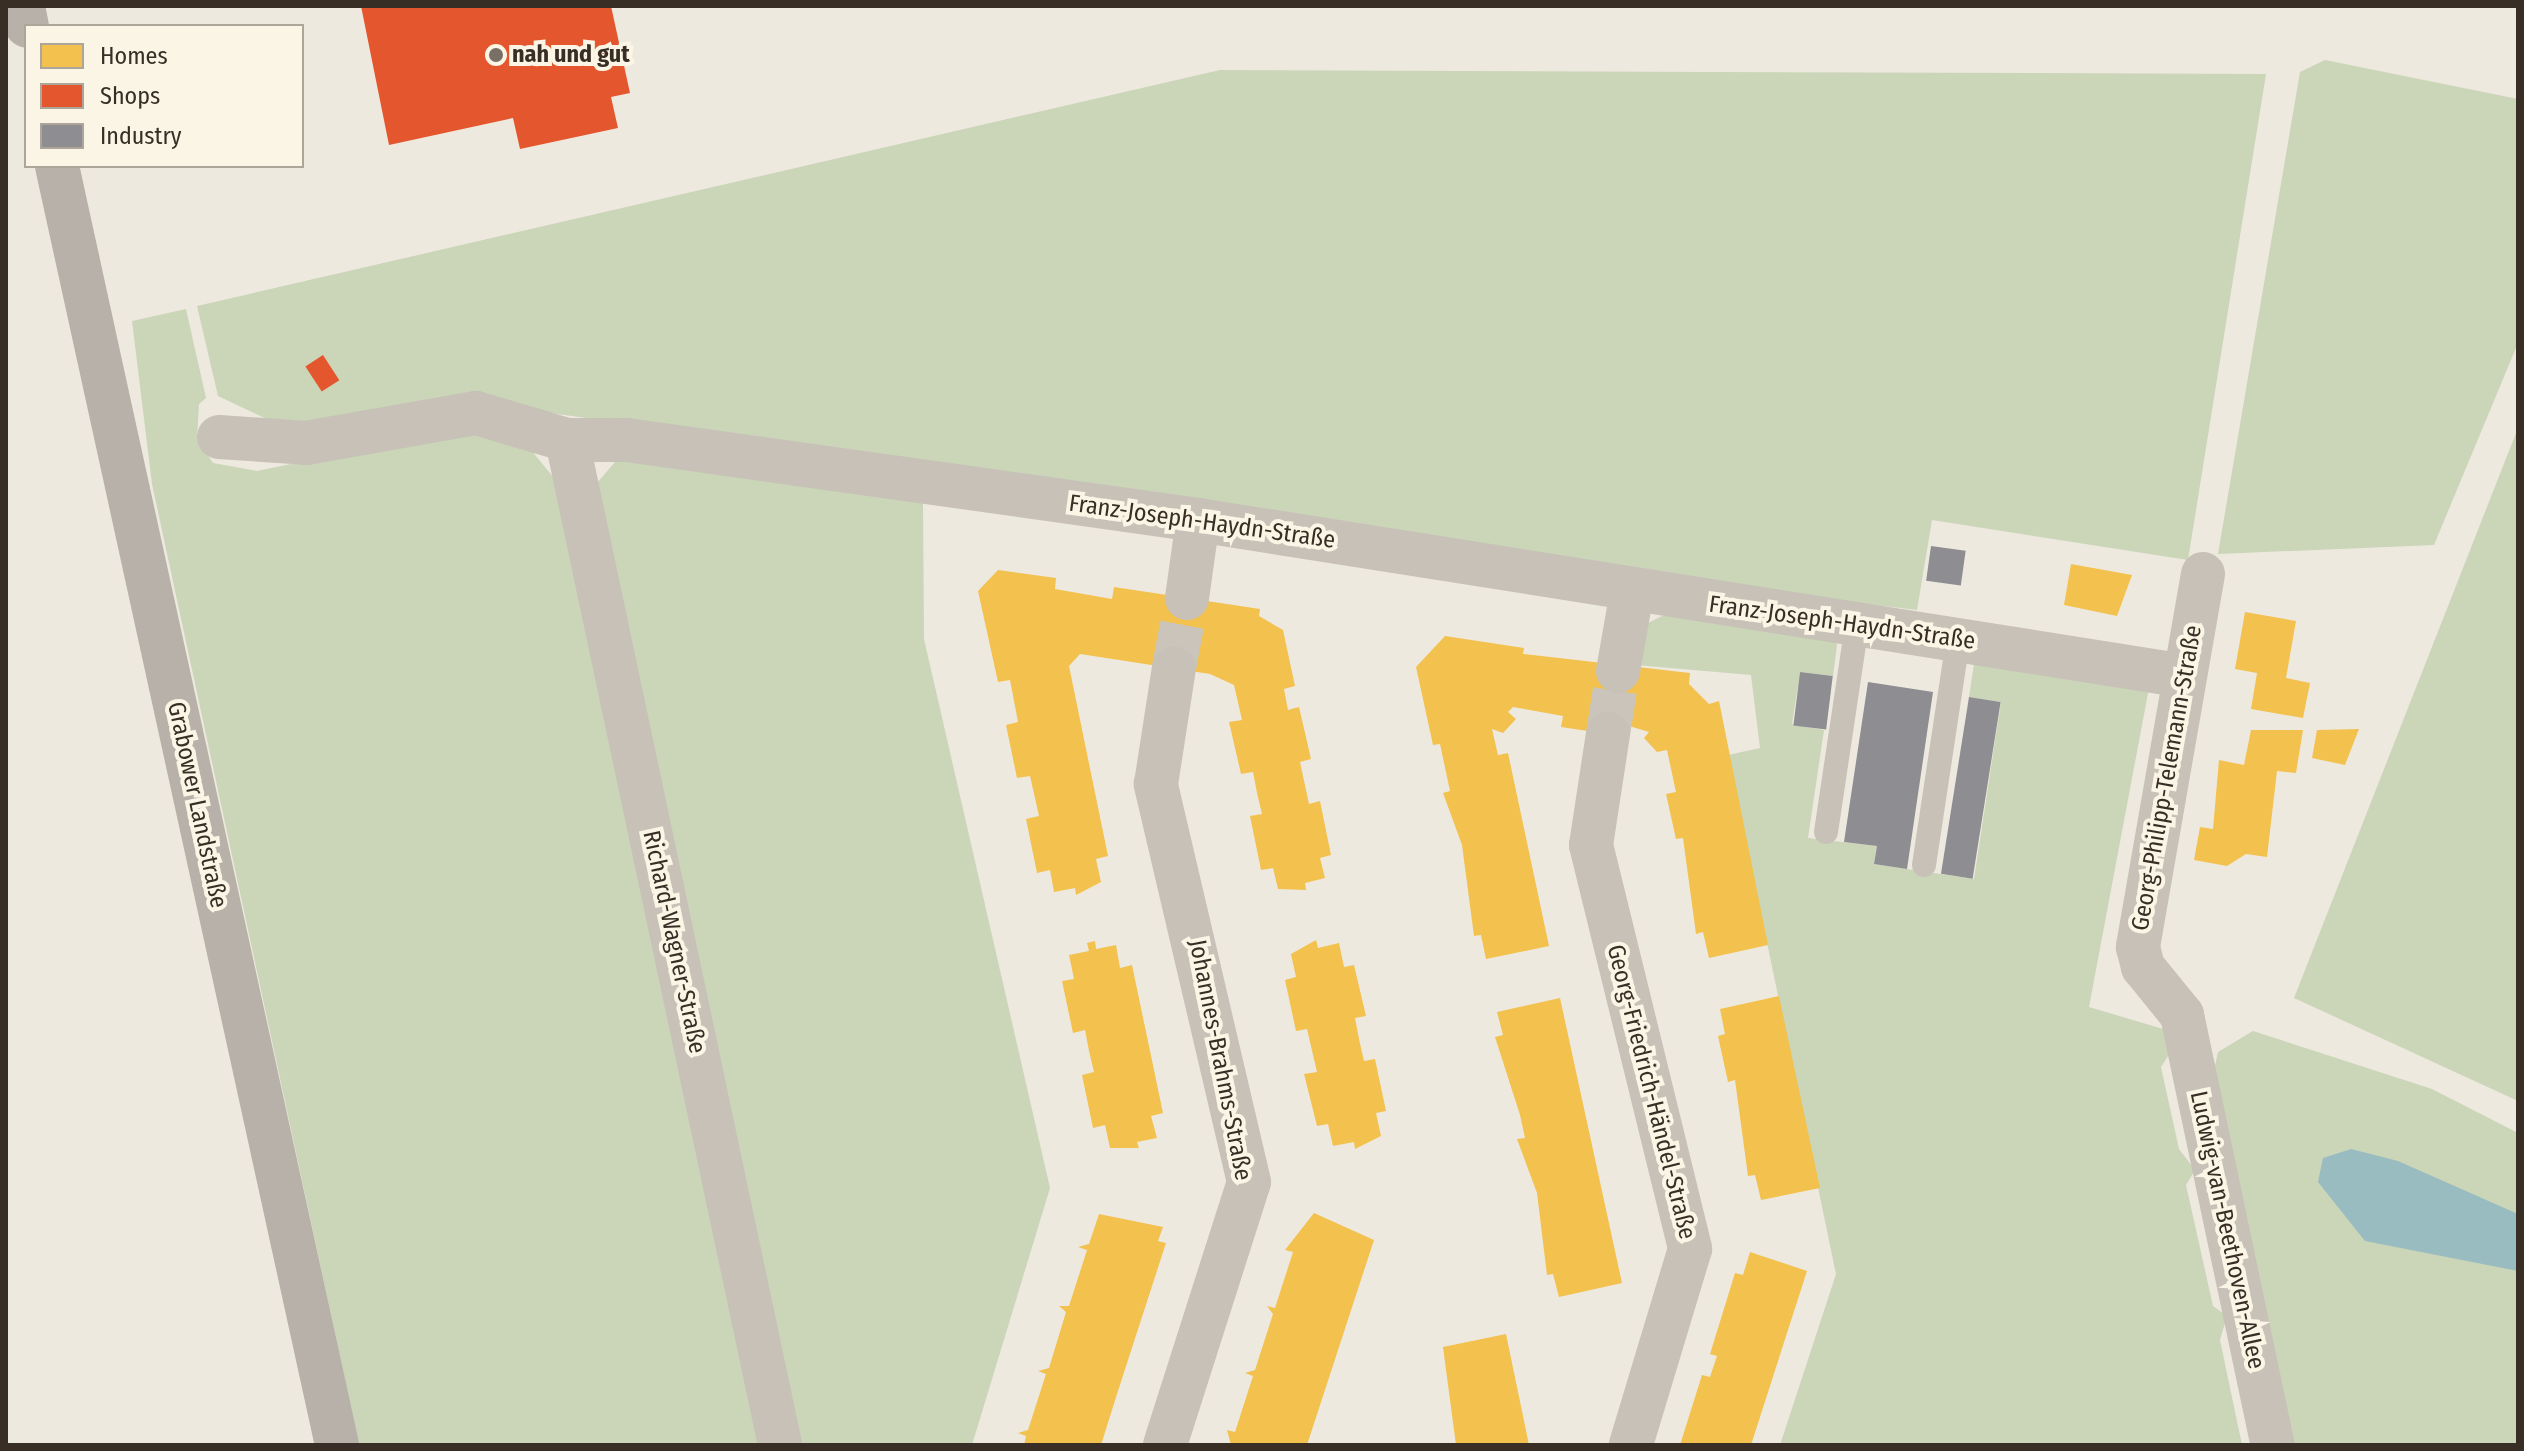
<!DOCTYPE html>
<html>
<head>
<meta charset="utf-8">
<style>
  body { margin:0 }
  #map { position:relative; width:2524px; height:1451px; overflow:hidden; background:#eee9df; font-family:"Fira Sans Condensed",sans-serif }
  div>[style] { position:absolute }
  .green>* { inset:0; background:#cbd5b8 }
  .water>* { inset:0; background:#99bcc1 }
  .homes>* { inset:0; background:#f2c14e }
  .shops>* { inset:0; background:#e4572e; transform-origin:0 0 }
  .industry>* { inset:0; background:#8d8d92; transform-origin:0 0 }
  .minor-tunnel>* { height:44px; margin-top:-22px; transform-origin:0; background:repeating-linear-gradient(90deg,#cac4ba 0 44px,transparent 0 66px) }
  .service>* { height:24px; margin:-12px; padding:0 12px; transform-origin:12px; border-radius:12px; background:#c7c1b8 }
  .minor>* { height:44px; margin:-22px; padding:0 22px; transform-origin:22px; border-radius:22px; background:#c7c1b8 }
  .secondary>* { height:44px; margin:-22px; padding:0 22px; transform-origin:22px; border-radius:22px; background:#b7b1a9 }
  .dots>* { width:22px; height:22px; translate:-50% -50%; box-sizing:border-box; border:4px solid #fbf5e6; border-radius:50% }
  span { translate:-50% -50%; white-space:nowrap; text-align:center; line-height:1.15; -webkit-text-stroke:8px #fbf5e6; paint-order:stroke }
  .poi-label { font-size:24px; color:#382e26; font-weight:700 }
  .left { translate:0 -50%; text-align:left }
  .street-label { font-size:24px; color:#382e26 }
  .frame { position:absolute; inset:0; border:8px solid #382e26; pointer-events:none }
  .legend { position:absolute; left:24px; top:24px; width:280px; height:144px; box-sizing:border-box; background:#fbf5e6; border:2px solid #ada599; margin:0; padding:10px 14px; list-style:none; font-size:24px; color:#382e26 }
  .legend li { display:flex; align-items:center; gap:16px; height:40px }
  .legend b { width:40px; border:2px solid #ada599 }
</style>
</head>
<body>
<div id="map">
  <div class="green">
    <i style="clip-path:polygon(2325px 60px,2518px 99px,2518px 343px,2434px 545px,2218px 554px,2300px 72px)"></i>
    <i style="clip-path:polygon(1220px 70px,2266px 74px,2188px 560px,1932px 520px,1917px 610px,1587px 570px,1193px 501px,550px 413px,273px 422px,218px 396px,197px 306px)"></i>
    <i style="clip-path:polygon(186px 309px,206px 398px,199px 404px,197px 439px,213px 463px,257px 471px,456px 430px,531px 450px,554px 478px,767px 1445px,359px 1445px,152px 484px,132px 321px)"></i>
    <i style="clip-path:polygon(2518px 428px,2518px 1101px,2294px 998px)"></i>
    <i style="clip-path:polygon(621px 455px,923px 502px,924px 639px,1050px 1188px,972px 1445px,793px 1445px,597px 483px)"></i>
    <i style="clip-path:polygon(1670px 612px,1831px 634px,1837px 645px,1833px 676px,1800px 672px,1792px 724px,1824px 730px,1808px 838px,1877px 846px,1874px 864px,1974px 879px,2001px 702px,1969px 697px,1974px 664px,2149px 688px,2089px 1007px,2163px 1029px,2170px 1053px,2161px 1067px,2179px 1149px,2195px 1170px,2186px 1185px,2213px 1306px,2227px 1316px,2220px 1340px,2242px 1445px,1780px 1445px,1836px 1274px,1728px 755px,1760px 748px,1751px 675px,1636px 665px,1648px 623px)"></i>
    <i style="clip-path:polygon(2253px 1031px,2432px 1089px,2518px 1133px,2518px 1445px,2288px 1445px,2211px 1084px,2218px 1052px)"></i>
  </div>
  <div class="water">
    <i style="clip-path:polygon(2351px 1149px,2398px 1161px,2518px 1214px,2518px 1271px,2365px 1241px,2318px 1182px,2323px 1158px)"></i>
  </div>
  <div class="homes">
    <i style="clip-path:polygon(2071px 564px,2132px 575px,2117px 616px,2064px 605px)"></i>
    <i style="clip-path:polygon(998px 570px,1056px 578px,1055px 589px,1112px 599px,1114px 587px,1260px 609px,1259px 616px,1283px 630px,1295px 686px,1284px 689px,1288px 710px,1299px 707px,1311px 759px,1300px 762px,1309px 804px,1320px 801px,1331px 855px,1320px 858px,1325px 878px,1305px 883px,1306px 890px,1278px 889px,1273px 868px,1261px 870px,1250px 816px,1262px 814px,1257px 793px,1253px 772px,1241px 774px,1229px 722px,1242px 720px,1234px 685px,1210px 674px,1080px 654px,1069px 666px,1108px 856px,1096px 859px,1101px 882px,1076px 895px,1075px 888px,1054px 892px,1050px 870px,1037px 873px,1026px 819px,1039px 816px,1030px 776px,1017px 778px,1006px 725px,1018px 722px,1010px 680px,998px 682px,978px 591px)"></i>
    <i style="clip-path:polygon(2245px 612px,2296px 621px,2286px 678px,2310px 683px,2303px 718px,2251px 709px,2257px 673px,2235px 669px)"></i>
    <i style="clip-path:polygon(1445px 636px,1524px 648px,1523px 654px,1690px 673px,1689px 684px,1709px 704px,1719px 701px,1768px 945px,1709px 958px,1703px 932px,1696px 934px,1683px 838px,1676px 839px,1666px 794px,1676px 792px,1667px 750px,1657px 752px,1644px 738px,1649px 732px,1629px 726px,1628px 737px,1561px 727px,1563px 716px,1513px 707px,1508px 712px,1516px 719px,1503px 733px,1492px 729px,1498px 755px,1508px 753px,1549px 946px,1486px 959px,1481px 935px,1474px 936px,1462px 845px,1443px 793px,1450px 791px,1440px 744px,1433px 745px,1416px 667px)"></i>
    <i style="clip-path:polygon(2359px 729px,2345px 765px,2312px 758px,2317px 730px)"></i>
    <i style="clip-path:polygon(2251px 730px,2303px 730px,2296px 773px,2277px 771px,2267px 857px,2246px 854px,2227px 866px,2194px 860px,2200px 827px,2213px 829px,2219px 760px,2244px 765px)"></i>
    <i style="clip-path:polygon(1316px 940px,1318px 948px,1339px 943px,1344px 967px,1354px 965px,1366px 1016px,1355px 1018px,1359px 1039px,1364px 1061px,1375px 1059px,1386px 1111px,1376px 1113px,1381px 1136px,1355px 1149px,1354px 1142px,1333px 1146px,1328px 1124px,1317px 1126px,1304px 1074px,1317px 1072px,1307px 1029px,1296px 1031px,1285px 980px,1296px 977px,1291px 954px)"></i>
    <i style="clip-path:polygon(1095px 941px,1096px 949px,1116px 945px,1120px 968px,1132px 965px,1163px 1113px,1151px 1116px,1157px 1138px,1137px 1142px,1139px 1148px,1110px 1148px,1105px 1125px,1093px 1128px,1082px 1075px,1094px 1072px,1089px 1051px,1085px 1030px,1073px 1033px,1062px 981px,1074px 979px,1069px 955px,1089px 951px,1087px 943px)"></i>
    <i style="clip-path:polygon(1779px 996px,1820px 1188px,1761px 1200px,1755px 1175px,1748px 1176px,1735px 1080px,1728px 1082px,1718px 1036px,1725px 1034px,1720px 1009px)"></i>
    <i style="clip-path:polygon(1560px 998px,1622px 1283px,1559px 1297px,1553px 1274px,1547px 1275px,1537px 1193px,1517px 1139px,1525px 1138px,1520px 1115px,1495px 1037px,1503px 1035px,1497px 1012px)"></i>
    <i style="clip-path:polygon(1314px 1213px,1374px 1240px,1307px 1445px,1231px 1445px,1227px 1430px,1235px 1432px,1253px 1376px,1245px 1373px,1255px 1370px,1273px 1314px,1267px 1306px,1275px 1308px,1293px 1252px,1285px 1250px)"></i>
    <i style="clip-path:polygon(1099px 1214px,1163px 1227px,1158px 1241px,1166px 1243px,1117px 1394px,1101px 1445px,1024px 1445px,1026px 1436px,1018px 1433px,1028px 1430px,1046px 1374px,1038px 1371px,1049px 1368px,1066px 1312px,1059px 1306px,1069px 1306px,1087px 1250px,1078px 1247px,1089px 1244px)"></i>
    <i style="clip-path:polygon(1750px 1252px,1807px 1271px,1751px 1445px,1680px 1445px,1702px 1375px,1710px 1377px,1717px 1356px,1710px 1354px,1735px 1273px,1743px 1275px)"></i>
    <i style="clip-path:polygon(1506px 1334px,1529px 1445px,1456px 1445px,1443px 1347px)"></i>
  </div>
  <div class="shops">
    <i style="clip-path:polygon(361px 6px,611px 6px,630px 93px,611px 97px,618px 128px,520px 149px,513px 118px,389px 145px)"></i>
    <i style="left:323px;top:355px;width:30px;height:21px;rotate:57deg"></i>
  </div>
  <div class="industry">
    <i style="left:1931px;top:546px;width:35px;height:35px;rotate:8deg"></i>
    <i style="left:1800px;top:672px;width:33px;height:54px;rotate:7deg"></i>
    <i style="clip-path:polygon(1868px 682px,1933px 692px,1907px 869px,1874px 864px,1877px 846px,1844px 842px)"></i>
    <i style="left:1969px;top:697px;width:32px;height:179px;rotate:9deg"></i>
  </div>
  <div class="minor-tunnel">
    <i style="left:1174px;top:668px;width:71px;rotate:-79.5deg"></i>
    <i style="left:1608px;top:734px;width:64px;rotate:-81deg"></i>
  </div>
  <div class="service">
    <i style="left:1826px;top:832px;width:209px;rotate:-81.5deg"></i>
    <i style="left:1924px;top:865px;width:228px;rotate:-81.4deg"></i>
  </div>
  <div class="minor">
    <i style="left:219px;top:437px;width:87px;rotate:3.9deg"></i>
    <i style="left:306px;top:443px;width:173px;rotate:-10deg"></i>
    <i style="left:476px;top:413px;width:95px;rotate:16.5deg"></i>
    <i style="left:567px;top:440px;width:60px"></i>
    <i style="left:627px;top:440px;width:577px;rotate:7.98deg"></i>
    <i style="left:1198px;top:520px;width:999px;rotate:8.98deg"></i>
    <i style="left:567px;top:440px;width:1027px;rotate:78.03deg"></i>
    <i style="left:2203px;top:574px;width:379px;rotate:99.9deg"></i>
    <i style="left:2138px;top:947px;width:21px;rotate:76deg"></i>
    <i style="left:2143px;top:967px;width:62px;rotate:50.9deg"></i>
    <i style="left:2182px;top:1015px;width:440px;rotate:78.1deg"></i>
    <i style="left:1187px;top:598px;width:79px;rotate:-82deg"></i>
    <i style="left:1618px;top:671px;width:80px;rotate:-80deg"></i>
    <i style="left:1608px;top:734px;width:112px;rotate:98.7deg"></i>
    <i style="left:1591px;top:845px;width:416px;rotate:76.2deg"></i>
    <i style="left:1690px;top:1249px;width:205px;rotate:106.8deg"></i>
    <i style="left:1165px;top:1445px;width:276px;rotate:-72.3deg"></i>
    <i style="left:1249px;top:1182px;width:409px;rotate:-103.2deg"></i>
    <i style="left:1156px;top:784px;width:117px;rotate:-81.2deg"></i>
  </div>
  <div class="secondary">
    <i style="left:23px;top:6px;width:20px;rotate:79deg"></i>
    <i style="left:57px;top:166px;width:1309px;rotate:77.65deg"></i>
  </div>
  <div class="dots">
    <i style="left:496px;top:55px;background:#786f67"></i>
  </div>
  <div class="poi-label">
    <span class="left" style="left:512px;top:55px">nah und gut</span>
  </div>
  <div class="street-label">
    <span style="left:1202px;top:522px;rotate:8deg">Franz-Joseph-Haydn-Straße</span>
    <span style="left:1842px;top:623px;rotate:8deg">Franz-Joseph-Haydn-Straße</span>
    <span style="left:2167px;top:778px;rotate:-80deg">Georg-Philipp-Telemann-Straße</span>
    <span style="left:197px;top:805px;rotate:78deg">Grabower Landstraße</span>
    <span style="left:674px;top:942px;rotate:78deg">Richard-Wagner-Straße</span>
    <span style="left:1220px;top:1060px;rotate:79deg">Johannes-Brahms-Straße</span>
    <span style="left:1651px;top:1092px;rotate:76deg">Georg-Friedrich-Händel-Straße</span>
    <span style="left:2227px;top:1230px;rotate:78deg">Ludwig-van-Beethoven-Allee</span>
  </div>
  <div class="frame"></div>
  <ul class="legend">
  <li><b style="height:22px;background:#f2c14e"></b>Homes</li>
  <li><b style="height:22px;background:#e4572e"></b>Shops</li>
  <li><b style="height:22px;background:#8d8d92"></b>Industry</li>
  </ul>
</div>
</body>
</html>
